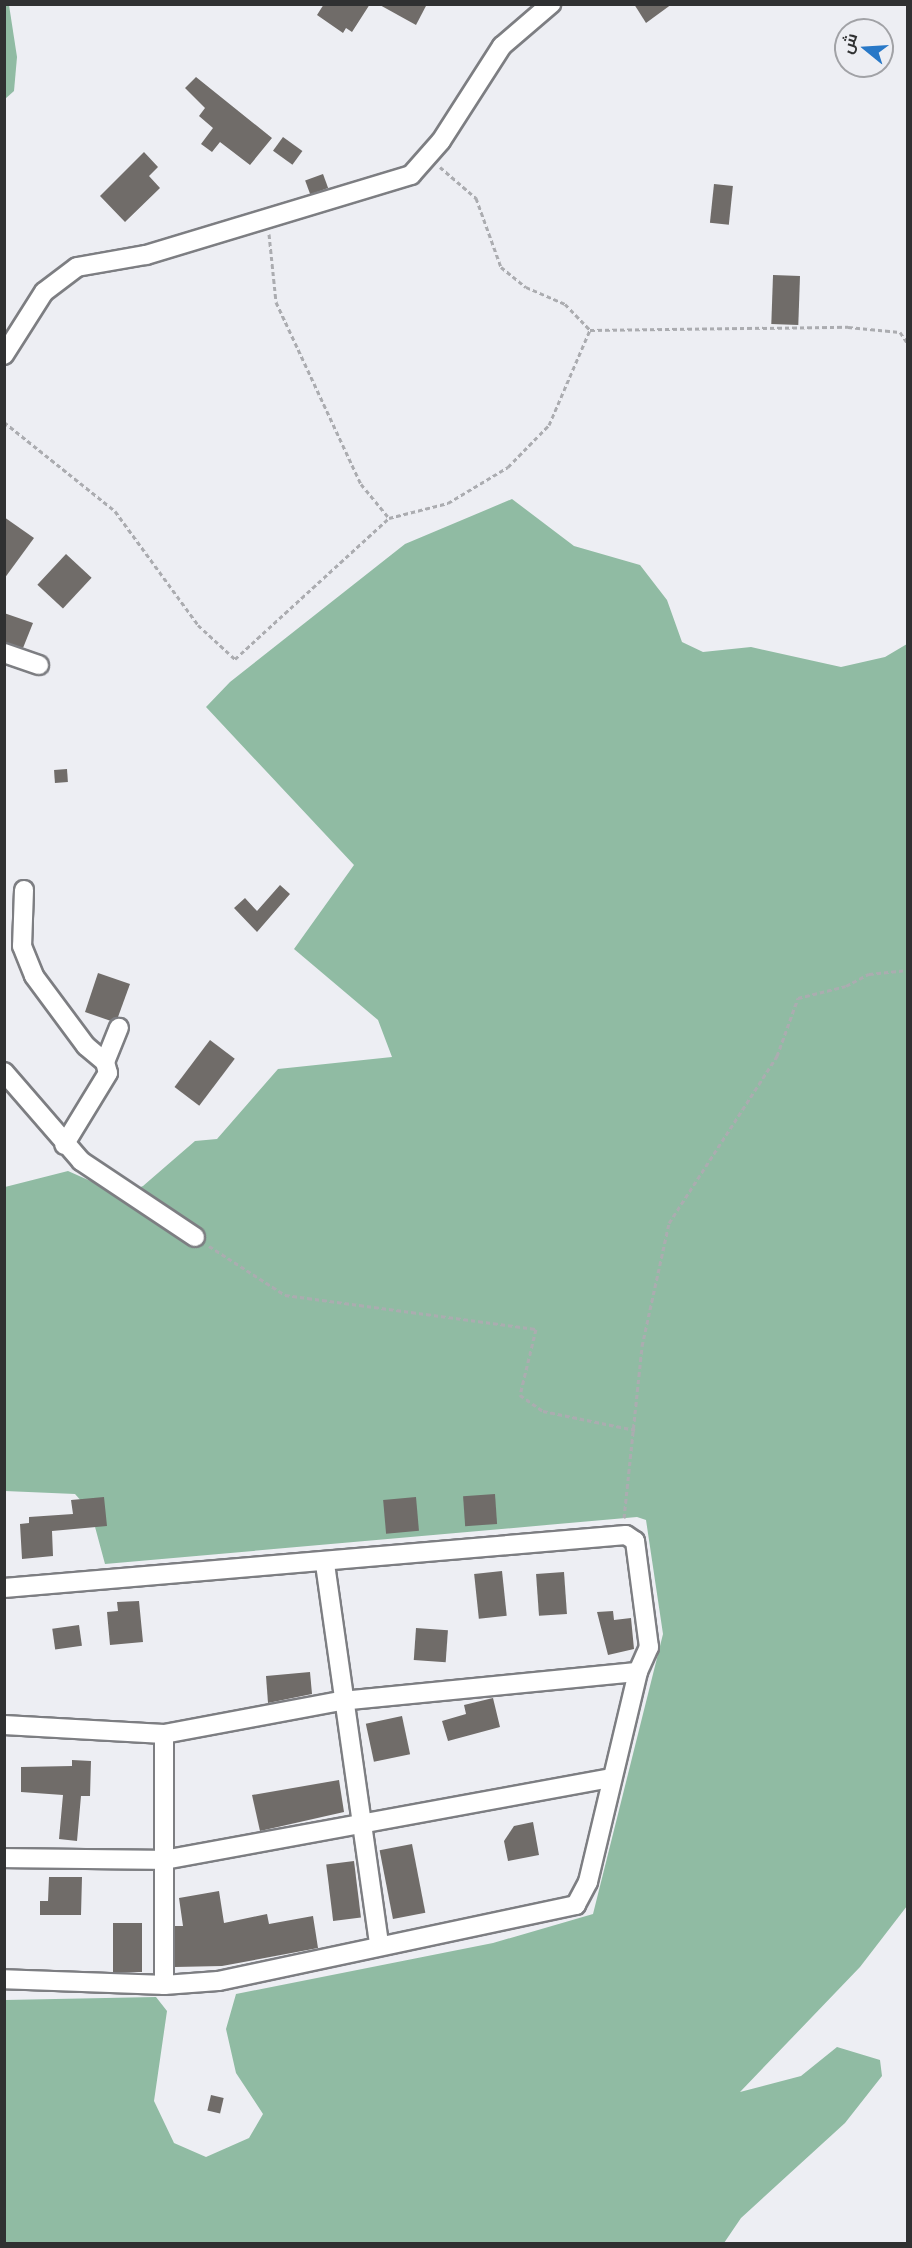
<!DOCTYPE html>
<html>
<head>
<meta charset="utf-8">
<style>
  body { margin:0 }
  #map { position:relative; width:912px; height:2248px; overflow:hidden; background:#edeef3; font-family:Barlow,Cairo,sans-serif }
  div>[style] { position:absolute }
  .forest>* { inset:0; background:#90bba3 }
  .building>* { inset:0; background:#706c69; transform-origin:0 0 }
  .path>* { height:3px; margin-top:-1.5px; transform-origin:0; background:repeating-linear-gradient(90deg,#abacb0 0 4.5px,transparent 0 7.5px) }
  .roads { filter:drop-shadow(2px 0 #7d7e82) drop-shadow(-2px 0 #7d7e82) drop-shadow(0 2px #7d7e82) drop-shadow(0 -2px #7d7e82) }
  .street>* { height:18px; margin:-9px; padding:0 9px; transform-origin:9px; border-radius:9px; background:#fff }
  span { translate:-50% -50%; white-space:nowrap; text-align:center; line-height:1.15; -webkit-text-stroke:6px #edeef3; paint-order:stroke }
  .frame { position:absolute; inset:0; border:6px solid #303132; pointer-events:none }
  .north { position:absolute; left:834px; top:18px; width:60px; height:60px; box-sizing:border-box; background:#edeef3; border:2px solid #a1a2a6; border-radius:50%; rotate:288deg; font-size:16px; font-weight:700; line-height:24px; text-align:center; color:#303132 }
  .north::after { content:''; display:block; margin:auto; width:21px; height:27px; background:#2878c7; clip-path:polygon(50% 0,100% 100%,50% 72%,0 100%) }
</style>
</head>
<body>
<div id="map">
  <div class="forest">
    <i style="clip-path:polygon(9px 5px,17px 57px,14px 91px,5px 99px,4px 5px)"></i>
    <i style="clip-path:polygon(512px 499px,574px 546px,640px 565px,667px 600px,682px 642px,703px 652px,751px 647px,841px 667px,885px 657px,907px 644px,907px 1906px,860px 1967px,740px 2092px,801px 2076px,837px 2047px,880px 2060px,882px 2076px,845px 2123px,741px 2218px,724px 2243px,5px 2243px,5px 2000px,156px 1997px,167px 2011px,154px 2101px,174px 2143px,206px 2157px,249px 2138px,263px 2114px,236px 2073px,226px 2029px,236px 1994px,493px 1943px,593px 1914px,663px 1634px,646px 1520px,637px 1517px,105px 1564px,91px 1512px,75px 1494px,5px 1491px,5px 1187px,68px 1171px,122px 1195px,143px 1186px,195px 1141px,217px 1139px,278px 1069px,392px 1057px,378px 1020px,294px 949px,354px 865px,206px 707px,230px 682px,405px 544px)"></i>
  </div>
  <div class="building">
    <i style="clip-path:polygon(324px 4px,370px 4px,352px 32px,346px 28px,343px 33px,317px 15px)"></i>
    <i style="clip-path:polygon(378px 4px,427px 4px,416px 25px)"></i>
    <i style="clip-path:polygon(634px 4px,672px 4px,646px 23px)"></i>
    <i style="clip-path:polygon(196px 77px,272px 138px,250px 165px,220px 142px,212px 152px,201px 144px,213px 128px,199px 116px,205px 108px,185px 88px)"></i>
    <i style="left:283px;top:137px;width:24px;height:17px;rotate:36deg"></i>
    <i style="clip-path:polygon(144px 152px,158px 167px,149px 176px,160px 188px,125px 222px,100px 196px)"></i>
    <i style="left:323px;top:174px;width:15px;height:19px;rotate:70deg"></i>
    <i style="left:714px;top:184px;width:19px;height:39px;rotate:6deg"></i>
    <i style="left:800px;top:276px;width:49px;height:27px;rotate:92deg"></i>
    <i style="clip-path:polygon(4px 517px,34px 538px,4px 579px)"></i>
    <i style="left:66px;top:554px;width:35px;height:42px;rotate:43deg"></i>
    <i style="clip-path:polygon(4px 613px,33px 623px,23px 648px,4px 642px)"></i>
    <i style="left:67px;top:769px;width:13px;height:13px;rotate:86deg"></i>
    <i style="clip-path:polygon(280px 885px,290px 894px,257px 932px,234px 908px,245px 898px,257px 911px)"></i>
    <i style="clip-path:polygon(98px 973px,130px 984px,118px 1017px,111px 1021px,85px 1012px)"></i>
    <i style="left:210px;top:1040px;width:31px;height:59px;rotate:37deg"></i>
    <i style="left:495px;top:1494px;width:30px;height:32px;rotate:86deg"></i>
    <i style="clip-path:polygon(104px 1497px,107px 1526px,52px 1531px,53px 1556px,22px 1559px,20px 1524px,29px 1523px,29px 1517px,73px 1514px,71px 1500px)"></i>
    <i style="left:416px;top:1497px;width:34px;height:33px;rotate:85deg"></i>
    <i style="left:502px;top:1571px;width:45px;height:28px;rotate:84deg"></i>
    <i style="left:564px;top:1572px;width:42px;height:28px;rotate:86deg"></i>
    <i style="clip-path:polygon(139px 1601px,143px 1642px,110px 1645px,107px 1612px,118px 1611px,117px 1602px)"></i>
    <i style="clip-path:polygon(613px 1611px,614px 1620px,631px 1618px,634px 1649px,608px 1655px,597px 1612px)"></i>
    <i style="left:79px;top:1625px;width:21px;height:27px;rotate:82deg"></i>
    <i style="left:416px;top:1628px;width:32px;height:32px;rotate:4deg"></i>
    <i style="clip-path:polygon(310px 1672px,312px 1694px,268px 1703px,266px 1676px)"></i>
    <i style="clip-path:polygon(493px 1698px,500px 1727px,448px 1741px,442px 1721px,466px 1714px,464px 1705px)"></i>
    <i style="left:402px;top:1716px;width:39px;height:37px;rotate:78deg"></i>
    <i style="clip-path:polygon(72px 1760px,91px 1761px,90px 1796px,81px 1796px,77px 1841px,59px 1839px,63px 1795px,21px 1792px,21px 1767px,72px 1766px)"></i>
    <i style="clip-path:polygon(339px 1780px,344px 1812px,260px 1831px,252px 1795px)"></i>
    <i style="clip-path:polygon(533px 1822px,539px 1855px,508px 1861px,504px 1841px,514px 1826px)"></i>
    <i style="left:412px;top:1844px;width:70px;height:33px;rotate:79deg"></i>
    <i style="left:354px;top:1861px;width:57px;height:28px;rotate:83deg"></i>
    <i style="clip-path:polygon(49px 1877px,82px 1877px,81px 1915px,40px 1915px,40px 1901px,48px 1901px)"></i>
    <i style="clip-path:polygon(219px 1891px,224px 1923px,267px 1914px,269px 1924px,313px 1916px,318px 1948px,222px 1966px,175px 1967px,175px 1926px,183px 1926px,179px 1898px)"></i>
    <i style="left:113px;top:1923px;width:29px;height:49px"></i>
    <i style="left:211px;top:2095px;width:13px;height:16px;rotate:13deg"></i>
  </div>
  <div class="path">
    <i style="left:440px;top:167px;width:48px;rotate:40.7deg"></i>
    <i style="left:476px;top:198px;width:73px;rotate:70.1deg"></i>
    <i style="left:501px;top:267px;width:32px;rotate:39deg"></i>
    <i style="left:526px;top:287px;width:43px;rotate:23.6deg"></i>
    <i style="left:565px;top:304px;width:36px;rotate:46deg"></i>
    <i style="left:590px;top:330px;width:258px;rotate:-0.7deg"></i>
    <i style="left:848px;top:327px;width:52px;rotate:5.5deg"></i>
    <i style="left:900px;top:332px;width:14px;rotate:56deg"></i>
    <i style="left:269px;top:234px;width:68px;rotate:84.1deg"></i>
    <i style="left:276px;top:302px;width:201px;rotate:65deg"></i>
    <i style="left:361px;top:484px;width:44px;rotate:50.5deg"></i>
    <i style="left:389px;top:518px;width:61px;rotate:-14.3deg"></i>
    <i style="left:448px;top:503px;width:70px;rotate:-31deg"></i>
    <i style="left:508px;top:467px;width:59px;rotate:-45.7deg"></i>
    <i style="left:549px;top:425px;width:103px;rotate:-66.7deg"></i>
    <i style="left:4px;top:422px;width:142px;rotate:38.7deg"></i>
    <i style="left:115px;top:511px;width:141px;rotate:53.9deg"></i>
    <i style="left:198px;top:625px;width:50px;rotate:42.6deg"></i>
    <i style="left:235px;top:659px;width:209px;rotate:-42.5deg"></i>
    <i style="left:209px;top:1246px;width:90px;rotate:32.8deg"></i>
    <i style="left:285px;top:1295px;width:253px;rotate:7.7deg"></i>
    <i style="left:536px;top:1329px;width:68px;rotate:103.6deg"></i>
    <i style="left:520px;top:1395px;width:28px;rotate:35deg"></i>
    <i style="left:543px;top:1411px;width:94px;rotate:11.7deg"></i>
    <i style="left:624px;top:1518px;width:173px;rotate:-84deg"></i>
    <i style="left:642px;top:1346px;width:126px;rotate:-77.6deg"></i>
    <i style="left:669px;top:1223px;width:199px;rotate:-57.1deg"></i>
    <i style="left:777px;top:1056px;width:62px;rotate:-70.1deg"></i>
    <i style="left:798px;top:998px;width:49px;rotate:-14deg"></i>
    <i style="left:846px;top:986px;width:26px;rotate:-28deg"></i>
    <i style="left:869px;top:974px;width:39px;rotate:-6deg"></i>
  </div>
  <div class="roads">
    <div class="street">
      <i style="left:4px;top:355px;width:75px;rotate:-57.6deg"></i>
      <i style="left:44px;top:292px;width:41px;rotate:-37.1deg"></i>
      <i style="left:77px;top:267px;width:70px;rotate:-9.9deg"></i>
      <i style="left:146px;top:255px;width:277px;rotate:-16.8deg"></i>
      <i style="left:411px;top:175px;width:45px;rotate:-48.6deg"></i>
      <i style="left:441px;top:141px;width:113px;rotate:-57.3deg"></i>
      <i style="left:502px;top:46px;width:65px;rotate:-40.6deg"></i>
      <i style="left:4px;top:653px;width:37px;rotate:19deg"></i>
      <i style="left:24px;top:890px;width:56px;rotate:92deg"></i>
      <i style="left:22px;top:946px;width:32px;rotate:68deg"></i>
      <i style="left:34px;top:976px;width:87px;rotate:53.4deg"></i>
      <i style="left:86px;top:1046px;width:25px;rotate:40deg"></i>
      <i style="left:105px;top:1062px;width:11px;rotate:75deg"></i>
      <i style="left:108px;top:1073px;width:84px;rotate:121.4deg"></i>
      <i style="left:105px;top:1062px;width:37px;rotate:-68deg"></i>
      <i style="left:4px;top:1072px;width:118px;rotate:49.1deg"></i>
      <i style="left:81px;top:1161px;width:137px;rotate:33.7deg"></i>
      <i style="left:325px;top:1564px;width:383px;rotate:81.9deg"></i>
      <i style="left:4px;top:1588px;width:624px;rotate:-4.87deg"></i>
      <i style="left:626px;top:1535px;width:11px;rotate:34deg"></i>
      <i style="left:635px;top:1541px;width:107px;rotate:82.5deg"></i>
      <i style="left:649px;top:1647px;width:27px;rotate:114deg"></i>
      <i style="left:638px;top:1672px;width:216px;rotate:103.4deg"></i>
      <i style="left:588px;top:1882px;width:26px;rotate:118deg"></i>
      <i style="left:576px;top:1905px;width:366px;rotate:168deg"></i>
      <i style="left:218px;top:1981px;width:54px;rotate:175.8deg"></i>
      <i style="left:164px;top:1985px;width:160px;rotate:-177.9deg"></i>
      <i style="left:4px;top:1725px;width:160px;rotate:3.2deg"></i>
      <i style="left:164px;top:1734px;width:180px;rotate:-10.6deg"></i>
      <i style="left:341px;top:1701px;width:298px;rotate:-5.6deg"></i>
      <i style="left:4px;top:1858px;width:160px;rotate:0.7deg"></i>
      <i style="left:164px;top:1860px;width:455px;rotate:-10.4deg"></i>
      <i style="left:164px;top:1985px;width:251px;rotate:-90deg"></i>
    </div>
  </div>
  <div class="frame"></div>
  <div class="north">ش</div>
</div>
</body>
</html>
